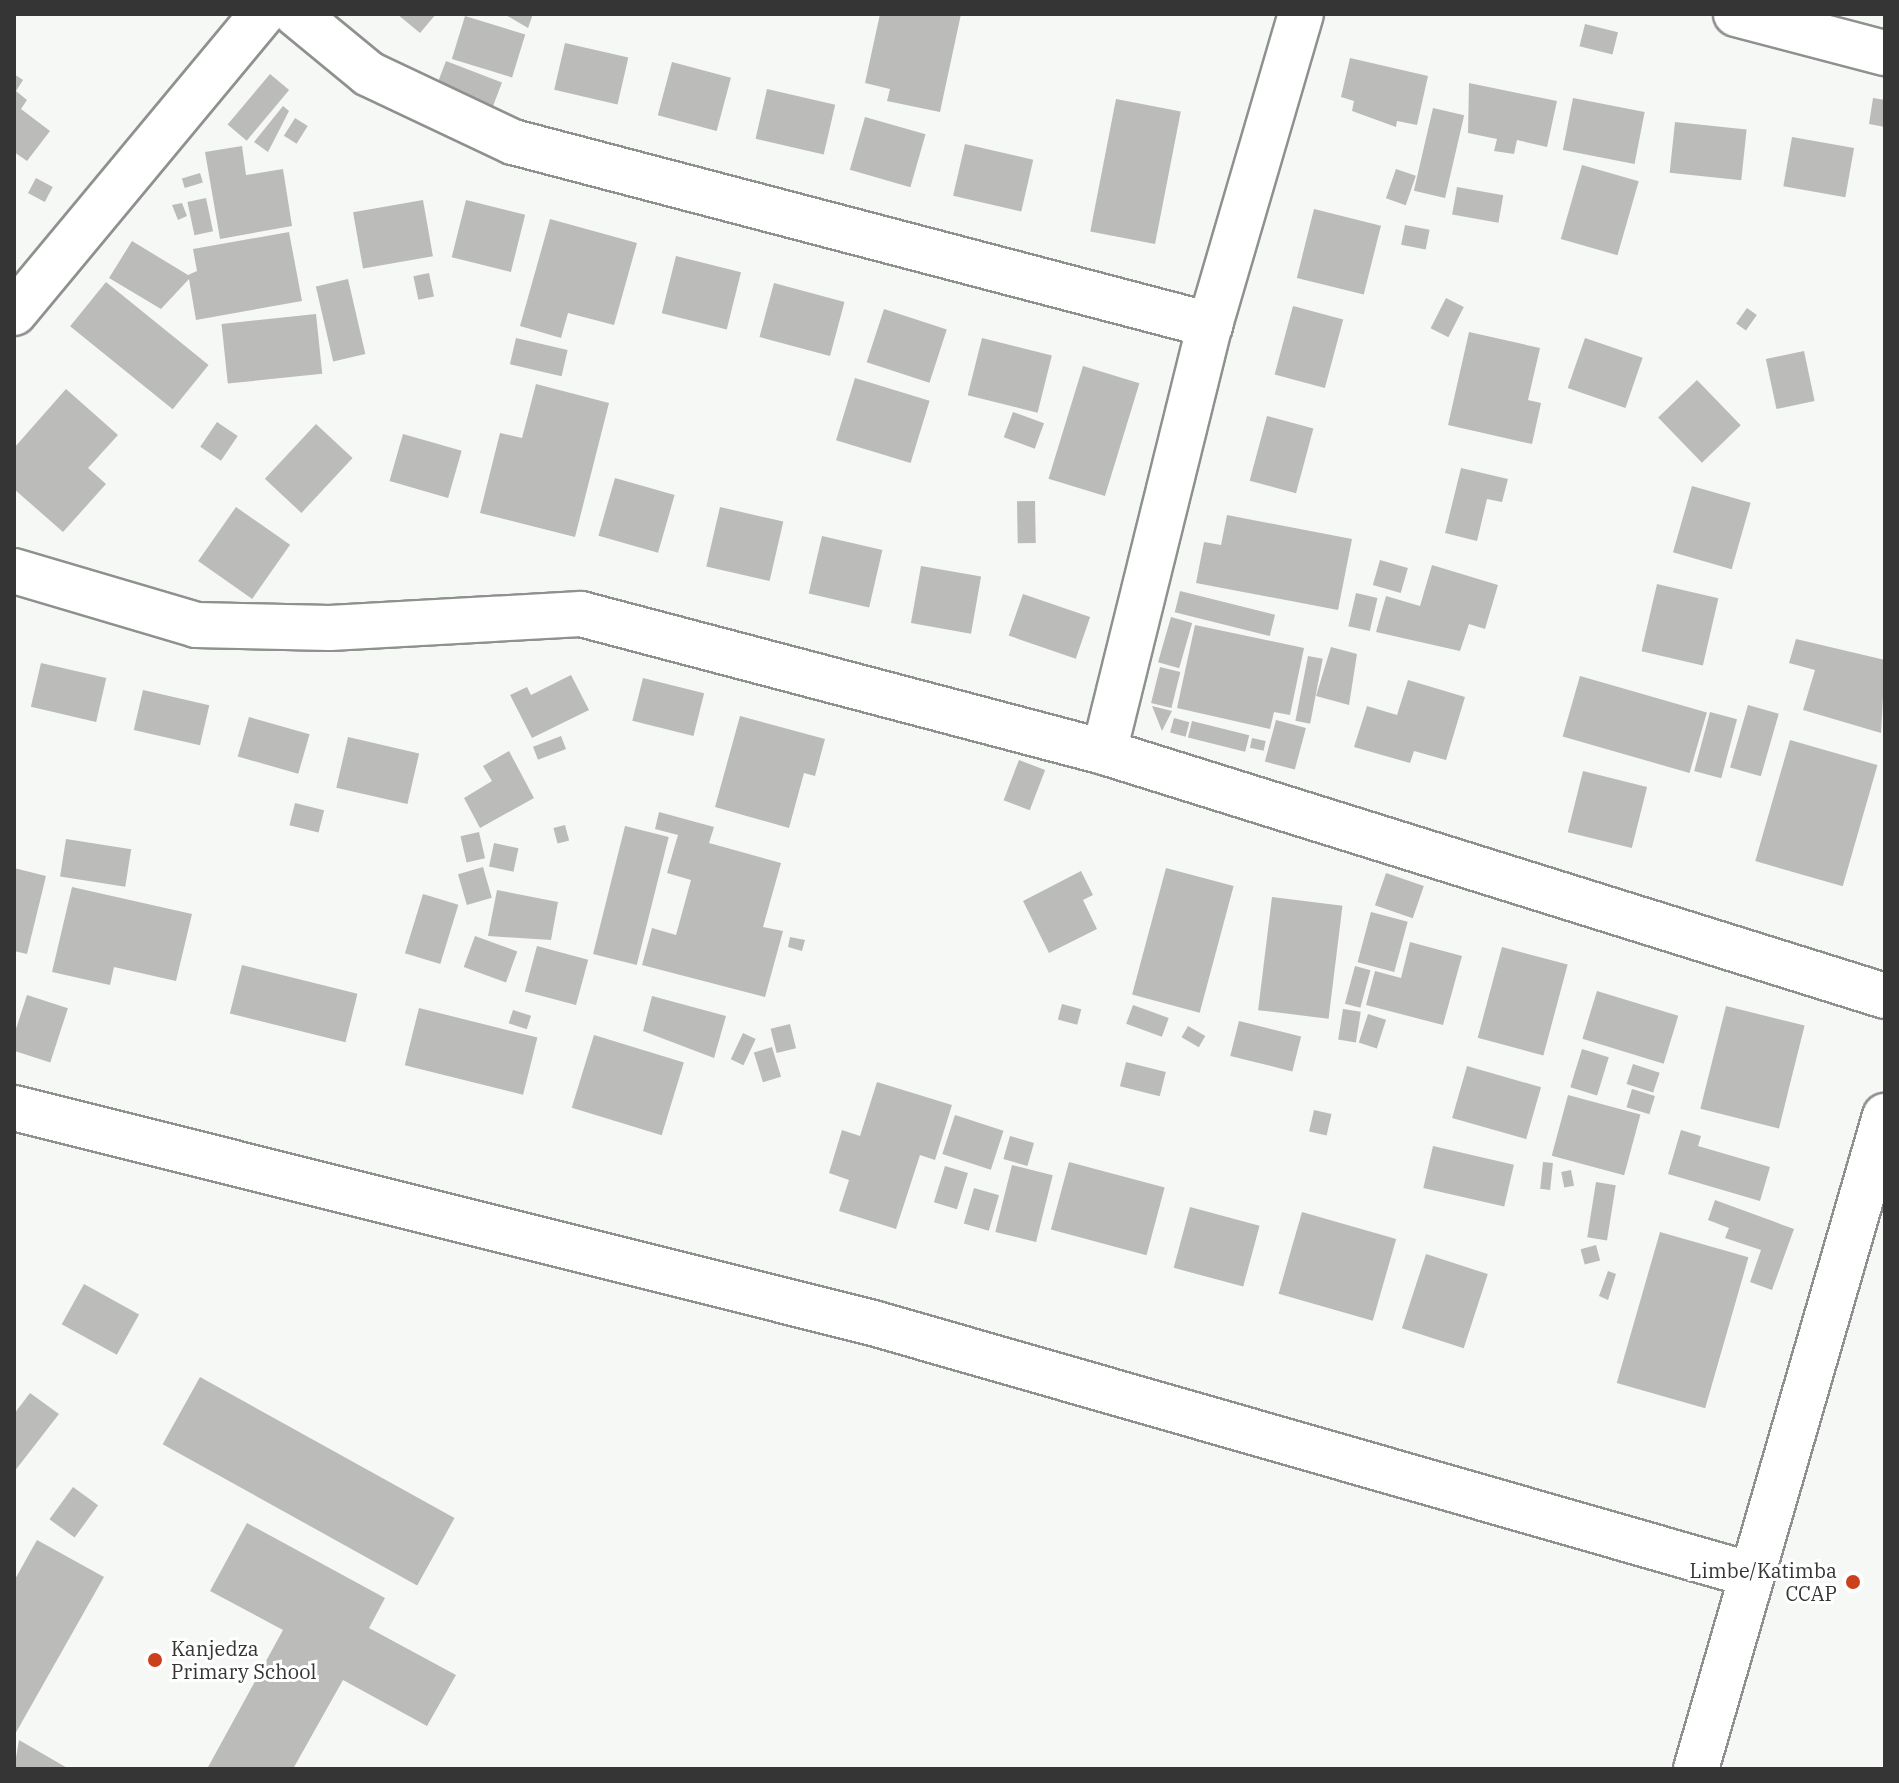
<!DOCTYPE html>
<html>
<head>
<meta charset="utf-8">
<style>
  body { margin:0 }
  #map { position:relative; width:1899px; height:1783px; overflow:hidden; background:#f6f8f6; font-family:"IBM Plex Serif",serif }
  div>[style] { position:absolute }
  .building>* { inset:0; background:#bbbcb9; transform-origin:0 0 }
  .roads { filter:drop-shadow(2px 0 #8e918e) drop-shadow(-2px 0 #8e918e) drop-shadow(0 2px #8e918e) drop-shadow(0 -2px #8e918e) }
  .minor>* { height:44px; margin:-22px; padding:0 22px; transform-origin:22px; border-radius:22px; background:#fff }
  .dots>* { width:22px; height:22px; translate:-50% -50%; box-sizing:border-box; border:4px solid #fff; border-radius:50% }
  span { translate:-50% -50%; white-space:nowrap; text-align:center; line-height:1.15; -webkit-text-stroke:6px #fff; paint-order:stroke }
  .poi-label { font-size:20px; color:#343534 }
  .right { translate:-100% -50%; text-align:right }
  .left { translate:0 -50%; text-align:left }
  .frame { position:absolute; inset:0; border:16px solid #343534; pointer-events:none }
</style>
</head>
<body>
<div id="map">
  <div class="building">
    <i style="clip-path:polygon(397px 14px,436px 14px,420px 33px)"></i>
    <i style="clip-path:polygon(504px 14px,533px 14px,528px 28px)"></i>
    <i style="clip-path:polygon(880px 14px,961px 14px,940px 112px,887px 101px,890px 89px,865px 83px)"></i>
    <i style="left:465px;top:16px;width:63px;height:45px;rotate:17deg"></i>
    <i style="left:1585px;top:24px;width:34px;height:23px;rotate:14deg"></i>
    <i style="left:565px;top:43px;width:65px;height:48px;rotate:13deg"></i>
    <i style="clip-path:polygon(1350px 58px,1428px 76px,1417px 125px,1397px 121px,1396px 127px,1352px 111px,1354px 101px,1341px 97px)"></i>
    <i style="left:446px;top:61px;width:60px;height:28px;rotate:21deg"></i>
    <i style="left:672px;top:62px;width:61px;height:55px;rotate:15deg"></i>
    <i style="clip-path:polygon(14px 74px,23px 80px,16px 91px,27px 100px,21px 109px,50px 131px,27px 161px,14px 152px)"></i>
    <i style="left:270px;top:74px;width:25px;height:66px;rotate:40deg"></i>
    <i style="clip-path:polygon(1469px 83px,1557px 101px,1547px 147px,1517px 140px,1514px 154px,1494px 151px,1497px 139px,1468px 133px)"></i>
    <i style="left:767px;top:89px;width:70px;height:51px;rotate:13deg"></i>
    <i style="left:1573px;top:98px;width:73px;height:53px;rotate:11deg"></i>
    <i style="clip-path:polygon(1873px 98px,1885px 100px,1885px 127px,1869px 124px)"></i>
    <i style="left:1116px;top:99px;width:66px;height:135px;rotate:11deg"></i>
    <i style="clip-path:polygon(283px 106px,289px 111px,268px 152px,254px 142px)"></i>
    <i style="left:1433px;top:108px;width:32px;height:85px;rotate:13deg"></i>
    <i style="left:865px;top:117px;width:63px;height:55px;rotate:16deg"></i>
    <i style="left:295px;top:118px;width:15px;height:21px;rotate:32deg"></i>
    <i style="left:1675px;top:122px;width:72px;height:51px;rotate:6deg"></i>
    <i style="left:1792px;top:137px;width:63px;height:50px;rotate:10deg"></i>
    <i style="left:965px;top:144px;width:70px;height:53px;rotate:13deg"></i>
    <i style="clip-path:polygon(242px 146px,246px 175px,283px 169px,292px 226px,220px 239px,205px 152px)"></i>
    <i style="left:1582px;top:165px;width:59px;height:77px;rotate:16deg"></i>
    <i style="left:1396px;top:169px;width:21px;height:31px;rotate:19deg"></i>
    <i style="left:200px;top:173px;width:10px;height:19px;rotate:73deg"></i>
    <i style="left:36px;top:178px;width:19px;height:17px;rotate:28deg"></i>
    <i style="left:1457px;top:187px;width:47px;height:28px;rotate:10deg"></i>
    <i style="left:206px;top:198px;width:34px;height:19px;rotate:78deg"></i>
    <i style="left:423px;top:200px;width:57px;height:71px;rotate:80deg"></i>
    <i style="left:466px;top:200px;width:61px;height:59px;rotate:14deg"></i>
    <i style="clip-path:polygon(182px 203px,187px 216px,178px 220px,172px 205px)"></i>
    <i style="left:1314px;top:209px;width:69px;height:71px;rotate:14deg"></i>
    <i style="clip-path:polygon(550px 219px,637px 243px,614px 325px,568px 313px,561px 338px,520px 326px)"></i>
    <i style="left:1405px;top:225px;width:25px;height:20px;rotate:11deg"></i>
    <i style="clip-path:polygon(289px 232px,302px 301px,196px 320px,189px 279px,161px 309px,109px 278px,132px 241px,188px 275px,197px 271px,193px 249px)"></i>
    <i style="left:676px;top:256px;width:67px;height:59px;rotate:14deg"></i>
    <i style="left:429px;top:273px;width:24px;height:16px;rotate:78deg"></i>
    <i style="left:348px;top:279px;width:77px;height:33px;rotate:77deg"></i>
    <i style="left:106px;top:282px;width:132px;height:57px;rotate:39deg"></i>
    <i style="left:774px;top:283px;width:73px;height:56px;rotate:15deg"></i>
    <i style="left:1446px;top:298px;width:20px;height:34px;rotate:27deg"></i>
    <i style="left:1293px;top:306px;width:52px;height:71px;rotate:15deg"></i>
    <i style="left:1747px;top:308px;width:12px;height:19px;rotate:35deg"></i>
    <i style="left:884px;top:309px;width:66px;height:56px;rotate:18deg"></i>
    <i style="left:316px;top:314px;width:60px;height:95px;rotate:84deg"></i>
    <i style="clip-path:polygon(1469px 332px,1540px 348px,1528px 400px,1541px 403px,1532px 444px,1448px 425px)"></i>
    <i style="left:516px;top:338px;width:53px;height:27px;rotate:13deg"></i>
    <i style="left:982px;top:338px;width:72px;height:59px;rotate:14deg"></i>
    <i style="left:1585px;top:338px;width:61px;height:53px;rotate:19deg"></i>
    <i style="left:1804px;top:351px;width:51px;height:39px;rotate:78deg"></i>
    <i style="left:1083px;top:366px;width:59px;height:118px;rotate:17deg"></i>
    <i style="left:855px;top:378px;width:78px;height:65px;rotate:17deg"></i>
    <i style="left:1697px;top:380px;width:63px;height:54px;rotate:46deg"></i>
    <i style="clip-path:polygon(536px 384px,609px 403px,575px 537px,480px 513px,500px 433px,522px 438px)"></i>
    <i style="clip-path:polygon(66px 389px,118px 435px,88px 468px,106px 484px,63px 532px,14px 489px,14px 448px)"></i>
    <i style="left:1013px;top:412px;width:33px;height:27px;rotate:20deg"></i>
    <i style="left:1267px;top:416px;width:48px;height:67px;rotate:15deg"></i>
    <i style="left:217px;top:422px;width:25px;height:30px;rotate:34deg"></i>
    <i style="left:316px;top:424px;width:50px;height:75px;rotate:43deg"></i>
    <i style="left:403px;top:434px;width:61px;height:49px;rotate:16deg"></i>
    <i style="clip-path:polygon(1461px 468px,1508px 479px,1502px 502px,1487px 499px,1477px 541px,1445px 533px)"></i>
    <i style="left:615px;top:478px;width:62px;height:60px;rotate:16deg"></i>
    <i style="left:1692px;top:486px;width:61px;height:69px;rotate:16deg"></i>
    <i style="left:1035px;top:501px;width:42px;height:18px;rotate:89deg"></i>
    <i style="left:236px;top:507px;width:66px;height:66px;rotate:35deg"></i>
    <i style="left:720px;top:507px;width:65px;height:61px;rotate:13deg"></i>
    <i style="clip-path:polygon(1227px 515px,1352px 539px,1338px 610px,1196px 583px,1204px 542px,1221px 545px)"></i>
    <i style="left:822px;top:536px;width:62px;height:59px;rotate:13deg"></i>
    <i style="left:1380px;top:560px;width:29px;height:26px;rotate:16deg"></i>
    <i style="clip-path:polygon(1432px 565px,1498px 585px,1485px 629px,1469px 624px,1460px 651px,1376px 632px,1386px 596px,1420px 606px)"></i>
    <i style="left:921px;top:566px;width:61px;height:58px;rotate:10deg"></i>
    <i style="left:1657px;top:584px;width:63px;height:69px;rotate:13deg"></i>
    <i style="left:1180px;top:591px;width:98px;height:22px;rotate:14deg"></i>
    <i style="left:1356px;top:593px;width:22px;height:34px;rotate:13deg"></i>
    <i style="left:1023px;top:594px;width:71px;height:44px;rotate:19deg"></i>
    <i style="left:1171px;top:617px;width:22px;height:47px;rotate:16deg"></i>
    <i style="clip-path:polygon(1195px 625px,1304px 648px,1290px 715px,1274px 712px,1270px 729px,1177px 708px)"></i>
    <i style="clip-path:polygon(1796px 639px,1885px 660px,1881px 733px,1803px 710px,1815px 670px,1789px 663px)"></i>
    <i style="clip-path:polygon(1331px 647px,1357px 654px,1349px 705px,1316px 696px)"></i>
    <i style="left:1308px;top:656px;width:15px;height:66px;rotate:11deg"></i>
    <i style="left:41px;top:663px;width:67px;height:45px;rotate:13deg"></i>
    <i style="left:1160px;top:667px;width:21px;height:37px;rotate:14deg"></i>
    <i style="clip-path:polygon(571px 675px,589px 710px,532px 738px,510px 695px,527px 687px,531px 695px)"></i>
    <i style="left:1580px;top:676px;width:132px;height:63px;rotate:16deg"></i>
    <i style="left:643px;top:678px;width:63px;height:44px;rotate:14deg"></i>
    <i style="clip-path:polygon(1408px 680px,1465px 697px,1446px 760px,1414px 751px,1410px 763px,1354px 747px,1367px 706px,1397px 715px)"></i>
    <i style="left:143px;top:690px;width:68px;height:41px;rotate:13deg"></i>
    <i style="left:1748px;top:705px;width:32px;height:65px;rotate:16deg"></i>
    <i style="clip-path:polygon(1152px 706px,1172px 711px,1162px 731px)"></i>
    <i style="left:1710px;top:712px;width:28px;height:61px;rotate:15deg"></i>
    <i style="clip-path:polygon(740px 716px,825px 739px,815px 776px,804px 773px,789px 828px,715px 807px)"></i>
    <i style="left:249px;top:717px;width:63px;height:41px;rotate:16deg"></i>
    <i style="left:1174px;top:718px;width:16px;height:15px;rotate:15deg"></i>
    <i style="left:1276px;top:720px;width:31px;height:43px;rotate:15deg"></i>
    <i style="left:1192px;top:721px;width:59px;height:17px;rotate:14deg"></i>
    <i style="left:561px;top:736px;width:14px;height:30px;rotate:69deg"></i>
    <i style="left:348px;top:737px;width:73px;height:52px;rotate:13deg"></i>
    <i style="left:1252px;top:738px;width:14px;height:10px;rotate:12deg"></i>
    <i style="left:1790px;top:740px;width:91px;height:126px;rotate:16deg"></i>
    <i style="clip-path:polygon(509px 751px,534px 798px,480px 828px,464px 798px,492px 781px,483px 766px)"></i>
    <i style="left:1019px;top:760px;width:28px;height:43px;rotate:21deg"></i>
    <i style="left:1583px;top:771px;width:66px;height:63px;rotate:14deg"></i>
    <i style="left:295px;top:803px;width:30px;height:23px;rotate:14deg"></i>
    <i style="clip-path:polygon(659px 812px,714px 827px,709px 843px,781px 863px,763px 927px,783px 931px,765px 997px,642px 965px,652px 928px,676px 935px,691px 880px,667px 873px,678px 835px,655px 829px)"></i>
    <i style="left:565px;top:825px;width:16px;height:12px;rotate:75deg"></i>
    <i style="left:625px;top:826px;width:45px;height:132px;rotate:14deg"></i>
    <i style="left:479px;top:832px;width:27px;height:19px;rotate:77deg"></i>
    <i style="left:66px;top:839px;width:66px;height:38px;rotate:9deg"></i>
    <i style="left:494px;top:843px;width:25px;height:24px;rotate:12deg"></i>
    <i style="left:483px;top:867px;width:32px;height:26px;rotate:74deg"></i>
    <i style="clip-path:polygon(14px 868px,46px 876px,27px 954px,14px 951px)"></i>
    <i style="left:1166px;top:868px;width:70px;height:131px;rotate:15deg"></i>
    <i style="clip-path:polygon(1081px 871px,1093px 895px,1083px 900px,1097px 929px,1049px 953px,1023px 901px)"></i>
    <i style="left:1386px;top:873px;width:40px;height:34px;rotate:19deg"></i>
    <i style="clip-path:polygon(72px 887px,192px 914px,176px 981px,114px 967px,110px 985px,52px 972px)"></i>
    <i style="clip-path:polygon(497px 890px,558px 902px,551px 940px,488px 936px)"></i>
    <i style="left:423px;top:894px;width:37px;height:62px;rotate:17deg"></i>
    <i style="left:1272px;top:897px;width:71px;height:114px;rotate:7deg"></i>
    <i style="left:1371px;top:912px;width:38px;height:52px;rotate:15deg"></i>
    <i style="left:475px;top:936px;width:45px;height:33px;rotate:20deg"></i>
    <i style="clip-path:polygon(790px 937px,805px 940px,802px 951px,788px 947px)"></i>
    <i style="clip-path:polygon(1410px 942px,1462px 956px,1443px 1025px,1366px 1005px,1375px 971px,1401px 978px)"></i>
    <i style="left:537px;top:946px;width:53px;height:47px;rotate:15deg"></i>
    <i style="left:1502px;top:947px;width:68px;height:94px;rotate:15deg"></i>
    <i style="left:242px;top:965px;width:119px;height:50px;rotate:14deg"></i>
    <i style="left:1355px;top:966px;width:16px;height:39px;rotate:15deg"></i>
    <i style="left:1597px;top:991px;width:85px;height:50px;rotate:17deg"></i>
    <i style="left:27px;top:995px;width:43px;height:57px;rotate:18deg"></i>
    <i style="clip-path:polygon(652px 996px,726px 1016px,714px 1058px,643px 1031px)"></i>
    <i style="left:1062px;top:1004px;width:20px;height:16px;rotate:15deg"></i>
    <i style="left:1133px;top:1005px;width:38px;height:20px;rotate:20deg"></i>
    <i style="left:1726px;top:1006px;width:81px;height:106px;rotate:14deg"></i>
    <i style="left:419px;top:1008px;width:122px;height:59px;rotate:14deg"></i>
    <i style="left:1343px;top:1009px;width:18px;height:31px;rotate:9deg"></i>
    <i style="left:513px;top:1010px;width:19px;height:14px;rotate:18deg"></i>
    <i style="left:1368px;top:1014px;width:19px;height:30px;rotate:18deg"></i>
    <i style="left:1239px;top:1021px;width:64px;height:36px;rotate:14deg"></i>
    <i style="left:790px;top:1024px;width:25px;height:20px;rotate:76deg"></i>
    <i style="left:1188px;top:1026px;width:20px;height:13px;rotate:30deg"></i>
    <i style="left:743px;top:1033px;width:14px;height:29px;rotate:25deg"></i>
    <i style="left:594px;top:1035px;width:94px;height:76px;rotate:17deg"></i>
    <i style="left:772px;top:1047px;width:31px;height:19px;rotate:73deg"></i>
    <i style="left:1582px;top:1049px;width:28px;height:40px;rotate:17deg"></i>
    <i style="left:1126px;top:1062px;width:41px;height:25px;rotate:14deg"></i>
    <i style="left:1633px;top:1064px;width:28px;height:21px;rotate:18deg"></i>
    <i style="left:1467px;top:1066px;width:77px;height:54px;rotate:16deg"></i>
    <i style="clip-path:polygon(877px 1082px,952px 1105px,935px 1160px,920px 1155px,896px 1229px,839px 1211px,849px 1180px,829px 1173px,842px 1130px,860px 1136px)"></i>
    <i style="left:1632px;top:1089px;width:24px;height:19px;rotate:17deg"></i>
    <i style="left:1568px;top:1095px;width:75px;height:63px;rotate:15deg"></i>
    <i style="left:1314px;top:1110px;width:18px;height:22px;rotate:13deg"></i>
    <i style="left:955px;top:1115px;width:51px;height:41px;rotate:18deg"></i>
    <i style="clip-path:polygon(1681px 1130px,1701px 1136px,1698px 1146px,1770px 1167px,1760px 1201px,1668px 1174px)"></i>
    <i style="left:1010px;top:1136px;width:25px;height:24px;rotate:16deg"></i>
    <i style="left:1433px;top:1146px;width:83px;height:43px;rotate:13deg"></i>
    <i style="left:1069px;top:1162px;width:99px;height:70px;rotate:15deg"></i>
    <i style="left:1543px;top:1162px;width:10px;height:27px;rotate:6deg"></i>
    <i style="left:1012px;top:1165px;width:42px;height:69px;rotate:14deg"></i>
    <i style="left:945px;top:1166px;width:24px;height:38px;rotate:17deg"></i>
    <i style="left:1571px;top:1170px;width:16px;height:10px;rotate:79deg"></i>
    <i style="left:1596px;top:1182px;width:20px;height:56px;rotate:9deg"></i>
    <i style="left:974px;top:1188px;width:26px;height:37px;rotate:16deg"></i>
    <i style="clip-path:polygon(1715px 1200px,1794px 1229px,1772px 1290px,1750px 1282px,1761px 1250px,1725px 1238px,1729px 1228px,1708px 1220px)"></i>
    <i style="left:1190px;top:1207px;width:72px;height:63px;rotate:15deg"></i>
    <i style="left:1302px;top:1212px;width:98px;height:85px;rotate:16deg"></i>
    <i style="left:1660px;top:1232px;width:92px;height:157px;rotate:16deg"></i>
    <i style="left:1596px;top:1245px;width:16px;height:16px;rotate:75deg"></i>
    <i style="left:1426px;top:1254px;width:65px;height:78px;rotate:18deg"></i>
    <i style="clip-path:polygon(1608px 1271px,1616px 1274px,1608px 1300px,1599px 1296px)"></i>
    <i style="left:84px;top:1284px;width:63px;height:46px;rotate:29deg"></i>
    <i style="left:200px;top:1377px;width:291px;height:77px;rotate:29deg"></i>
    <i style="clip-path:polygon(30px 1393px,59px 1414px,14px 1472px,14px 1414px)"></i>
    <i style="left:73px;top:1487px;width:31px;height:40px;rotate:36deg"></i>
    <i style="clip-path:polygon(247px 1523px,385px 1598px,369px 1628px,456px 1675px,427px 1726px,343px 1680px,293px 1769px,207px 1769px,283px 1630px,210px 1591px)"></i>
    <i style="clip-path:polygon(37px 1540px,104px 1577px,14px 1736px,14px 1581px)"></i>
    <i style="clip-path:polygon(19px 1740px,69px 1769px,14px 1769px)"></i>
  </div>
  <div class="roads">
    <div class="minor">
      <i style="left:296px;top:14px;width:94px;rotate:39.4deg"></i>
      <i style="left:369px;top:74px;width:159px;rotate:25.3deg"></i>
      <i style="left:513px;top:142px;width:721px;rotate:14.71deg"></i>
      <i style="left:1736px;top:14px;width:154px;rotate:14.7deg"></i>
      <i style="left:14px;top:313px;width:388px;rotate:-50.3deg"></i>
      <i style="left:14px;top:571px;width:190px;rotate:16.5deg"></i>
      <i style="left:196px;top:625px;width:134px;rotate:1.3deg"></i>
      <i style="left:330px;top:628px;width:251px;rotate:-3.2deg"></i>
      <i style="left:581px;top:614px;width:541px;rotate:14.78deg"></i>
      <i style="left:1104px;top:752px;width:818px;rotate:17.35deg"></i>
      <i style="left:1104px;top:752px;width:440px;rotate:-76.1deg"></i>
      <i style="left:1210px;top:325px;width:324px;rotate:-73.7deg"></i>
      <i style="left:14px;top:1108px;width:885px;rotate:14.05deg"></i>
      <i style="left:873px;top:1323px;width:914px;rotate:16deg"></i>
      <i style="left:1696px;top:1769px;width:680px;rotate:-73.86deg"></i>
    </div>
  </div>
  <div class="dots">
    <i style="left:1853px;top:1582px;background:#ca411c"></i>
    <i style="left:155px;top:1660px;background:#ca411c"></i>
  </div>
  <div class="poi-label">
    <span class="right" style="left:1837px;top:1582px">Limbe/Katimba<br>CCAP</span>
    <span class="left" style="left:171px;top:1660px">Kanjedza<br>Primary School</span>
  </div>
  <div class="frame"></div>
</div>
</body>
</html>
